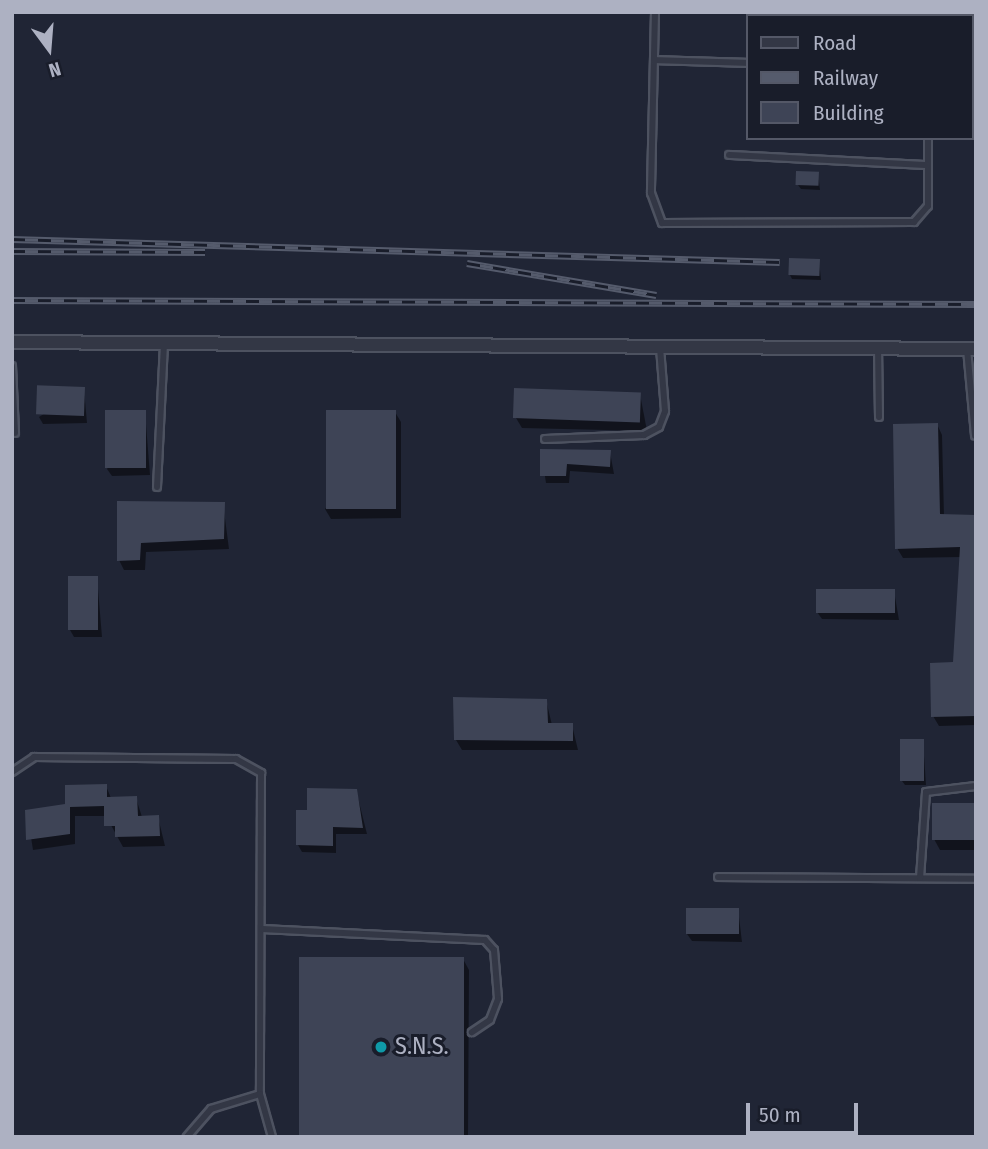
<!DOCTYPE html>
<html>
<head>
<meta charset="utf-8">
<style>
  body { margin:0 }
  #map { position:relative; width:988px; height:1149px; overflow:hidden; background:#202535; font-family:"Fira Sans Condensed",sans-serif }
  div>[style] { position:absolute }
  .shadow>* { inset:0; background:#0007 }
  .building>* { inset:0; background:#3e4456; transform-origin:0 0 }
  .roads { filter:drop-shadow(2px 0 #4d5260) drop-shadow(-2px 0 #4d5260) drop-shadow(0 2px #4d5260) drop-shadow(0 -2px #4d5260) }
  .lane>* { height:6px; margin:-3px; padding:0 3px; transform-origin:3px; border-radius:3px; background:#333745 }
  .street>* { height:12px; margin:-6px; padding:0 6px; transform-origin:6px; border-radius:6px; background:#333745 }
  .rail>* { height:7px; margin-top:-3.5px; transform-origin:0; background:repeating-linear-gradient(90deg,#191d2a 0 13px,#555b6c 0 26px); box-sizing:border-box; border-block:2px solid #555b6c }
  .dots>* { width:19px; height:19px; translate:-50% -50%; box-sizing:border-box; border:4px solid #191d2a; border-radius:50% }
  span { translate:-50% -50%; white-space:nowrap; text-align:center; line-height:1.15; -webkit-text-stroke:6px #191d2a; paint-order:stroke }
  .poi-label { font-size:24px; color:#adb1c2 }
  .left { translate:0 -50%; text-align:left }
  .frame { position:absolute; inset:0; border:14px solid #adb1c2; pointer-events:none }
  .legend { position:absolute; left:746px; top:14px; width:228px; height:126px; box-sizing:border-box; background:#191d2a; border:2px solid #545867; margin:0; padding:9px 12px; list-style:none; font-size:21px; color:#adb1c2 }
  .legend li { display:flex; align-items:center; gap:14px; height:35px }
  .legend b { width:35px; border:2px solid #545867 }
  .north { position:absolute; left:14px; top:14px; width:70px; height:70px; -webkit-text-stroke:5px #191d2a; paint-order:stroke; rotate:164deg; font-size:19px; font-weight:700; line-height:28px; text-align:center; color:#adb1c2 }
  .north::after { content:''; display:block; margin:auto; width:24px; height:32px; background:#adb1c2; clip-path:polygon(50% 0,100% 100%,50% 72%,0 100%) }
  .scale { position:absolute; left:746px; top:1103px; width:112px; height:32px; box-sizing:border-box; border:4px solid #adb1c2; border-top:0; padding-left:9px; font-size:21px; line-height:24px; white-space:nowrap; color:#adb1c2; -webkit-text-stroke:5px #191d2a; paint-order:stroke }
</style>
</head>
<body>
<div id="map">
  <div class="shadow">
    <i style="clip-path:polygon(818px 173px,820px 190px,801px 189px,798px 185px)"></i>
    <i style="clip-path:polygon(819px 260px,821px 280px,792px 279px,790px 275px)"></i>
    <i style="clip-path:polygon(84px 389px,87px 423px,43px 424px,39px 417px)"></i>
    <i style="clip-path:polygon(640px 394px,647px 431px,522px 428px,516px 418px)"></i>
    <i style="clip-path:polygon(145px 412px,150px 475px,112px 476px,107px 469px)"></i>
    <i style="clip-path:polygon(395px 412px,401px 422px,401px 518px,331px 519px,325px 509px)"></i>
    <i style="clip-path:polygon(937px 424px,942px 435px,944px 516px,976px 516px,976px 725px,939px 726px,933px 716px,955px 664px,961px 557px,903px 558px,897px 548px)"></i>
    <i style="clip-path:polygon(541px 451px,610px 452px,614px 474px,570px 471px,569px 483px,546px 483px)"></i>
    <i style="clip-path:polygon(119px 503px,223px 503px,229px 549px,146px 552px,145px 570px,124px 570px,119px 560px)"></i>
    <i style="clip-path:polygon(97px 577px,102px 637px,74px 637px,70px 630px)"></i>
    <i style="clip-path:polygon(894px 591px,899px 620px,822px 619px,817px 612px)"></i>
    <i style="clip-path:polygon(546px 700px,552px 725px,572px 725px,578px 750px,462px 750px,456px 740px)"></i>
    <i style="clip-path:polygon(923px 741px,926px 785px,905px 785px,902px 781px)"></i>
    <i style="clip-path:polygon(106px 786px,111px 798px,136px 798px,142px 817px,158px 817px,165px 846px,123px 847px,106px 816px,75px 816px,75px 844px,33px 850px,27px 812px,67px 806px)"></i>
    <i style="clip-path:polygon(356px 790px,367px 834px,336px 834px,336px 853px,302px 852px,298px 845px,309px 812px)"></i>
    <i style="clip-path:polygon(976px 805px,976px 850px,940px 850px,934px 839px)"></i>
    <i style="clip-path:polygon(738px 909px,742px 942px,692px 941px,687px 934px)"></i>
    <i style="clip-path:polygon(463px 959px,469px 970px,468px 1137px,299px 1137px)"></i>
  </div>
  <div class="building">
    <i style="left:796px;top:171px;width:23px;height:14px;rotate:2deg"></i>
    <i style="left:789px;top:258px;width:31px;height:17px;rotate:2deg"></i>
    <i style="left:85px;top:387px;width:29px;height:48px;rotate:92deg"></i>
    <i style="left:514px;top:388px;width:127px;height:30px;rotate:2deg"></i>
    <i style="left:146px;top:410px;width:58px;height:41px;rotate:90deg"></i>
    <i style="left:396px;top:410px;width:99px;height:70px;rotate:90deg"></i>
    <i style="clip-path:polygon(938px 423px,940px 514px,976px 515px,976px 716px,931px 717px,930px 663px,953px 662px,960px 547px,895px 549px,893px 424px)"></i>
    <i style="clip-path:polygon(540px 449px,611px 450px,610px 467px,567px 464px,566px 476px,540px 476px)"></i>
    <i style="clip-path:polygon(117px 501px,225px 502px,224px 539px,141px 543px,140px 560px,117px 561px)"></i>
    <i style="left:68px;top:576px;width:30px;height:54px"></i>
    <i style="left:816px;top:589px;width:79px;height:24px"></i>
    <i style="clip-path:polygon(453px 697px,547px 699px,548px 723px,573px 723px,573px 741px,454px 740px)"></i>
    <i style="left:900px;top:739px;width:24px;height:42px"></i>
    <i style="clip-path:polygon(107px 784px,107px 797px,137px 796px,138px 816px,159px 815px,160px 836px,115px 837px,115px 826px,104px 826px,104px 806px,70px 807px,70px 834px,26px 840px,25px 810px,65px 804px,65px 785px)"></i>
    <i style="clip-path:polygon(307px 788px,357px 789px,363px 828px,333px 827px,333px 846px,296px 845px,296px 810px,307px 810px)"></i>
    <i style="left:932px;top:803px;width:44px;height:37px"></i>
    <i style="left:686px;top:908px;width:53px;height:26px"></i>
    <i style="left:299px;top:957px;width:165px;height:180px"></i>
  </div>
  <div class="roads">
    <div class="lane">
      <i style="left:655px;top:12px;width:181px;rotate:91.3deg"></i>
      <i style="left:651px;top:193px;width:32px;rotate:70deg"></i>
      <i style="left:662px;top:223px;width:252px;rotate:-0.2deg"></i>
      <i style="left:914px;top:222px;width:21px;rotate:-49deg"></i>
      <i style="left:928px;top:206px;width:68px;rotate:-90deg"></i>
      <i style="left:933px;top:16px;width:4px;rotate:-76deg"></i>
      <i style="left:655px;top:60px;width:93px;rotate:1.8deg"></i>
      <i style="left:729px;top:155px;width:198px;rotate:2.9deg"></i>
      <i style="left:878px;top:346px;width:71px;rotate:89.2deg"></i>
      <i style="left:967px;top:349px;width:87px;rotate:84.7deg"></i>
      <i style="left:12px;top:366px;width:67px;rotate:87.4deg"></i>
      <i style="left:545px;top:439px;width:99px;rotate:-2.3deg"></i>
      <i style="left:644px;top:435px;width:17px;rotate:-28deg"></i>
      <i style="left:659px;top:427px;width:17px;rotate:-69deg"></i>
      <i style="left:665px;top:411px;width:63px;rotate:-94.5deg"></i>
      <i style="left:157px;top:487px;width:142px;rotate:-87.2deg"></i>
      <i style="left:12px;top:772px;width:27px;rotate:-34deg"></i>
      <i style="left:34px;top:757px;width:202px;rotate:0.6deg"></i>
      <i style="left:236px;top:759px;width:29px;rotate:29deg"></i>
      <i style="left:261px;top:773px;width:321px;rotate:90.2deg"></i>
      <i style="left:260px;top:1094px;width:51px;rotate:163deg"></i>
      <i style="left:211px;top:1109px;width:37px;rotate:131deg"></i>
      <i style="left:718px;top:877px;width:258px;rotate:0.4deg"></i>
      <i style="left:920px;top:878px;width:86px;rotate:-86deg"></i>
      <i style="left:926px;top:792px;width:50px;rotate:-6.8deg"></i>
      <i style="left:262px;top:929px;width:223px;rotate:2.8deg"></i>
      <i style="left:485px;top:940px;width:13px;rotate:48deg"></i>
      <i style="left:494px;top:950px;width:49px;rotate:85.3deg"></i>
      <i style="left:498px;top:999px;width:22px;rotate:111deg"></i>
      <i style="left:490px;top:1020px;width:22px;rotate:146deg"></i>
      <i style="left:260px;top:1094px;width:45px;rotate:74.4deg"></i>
    </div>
    <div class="street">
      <i style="left:12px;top:342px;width:964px;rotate:0.42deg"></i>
    </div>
  </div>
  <div class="rail">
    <i style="left:12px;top:239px;width:768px;rotate:1.72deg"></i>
    <i style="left:12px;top:251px;width:193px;rotate:0.3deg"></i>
    <i style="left:467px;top:263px;width:192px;rotate:9.6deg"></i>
    <i style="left:12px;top:300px;width:964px;rotate:0.24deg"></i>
  </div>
  <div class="dots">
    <i style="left:381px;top:1047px;background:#0f9aa8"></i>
  </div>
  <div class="poi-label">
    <span class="left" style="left:395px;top:1047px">S.N.S.</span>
  </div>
  <div class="frame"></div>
  <ul class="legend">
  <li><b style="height:9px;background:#333745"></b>Road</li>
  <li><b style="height:9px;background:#555b6c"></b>Railway</li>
  <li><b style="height:19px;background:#3e4456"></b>Building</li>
  </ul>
  <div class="north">N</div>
  <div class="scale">50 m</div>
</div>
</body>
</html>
